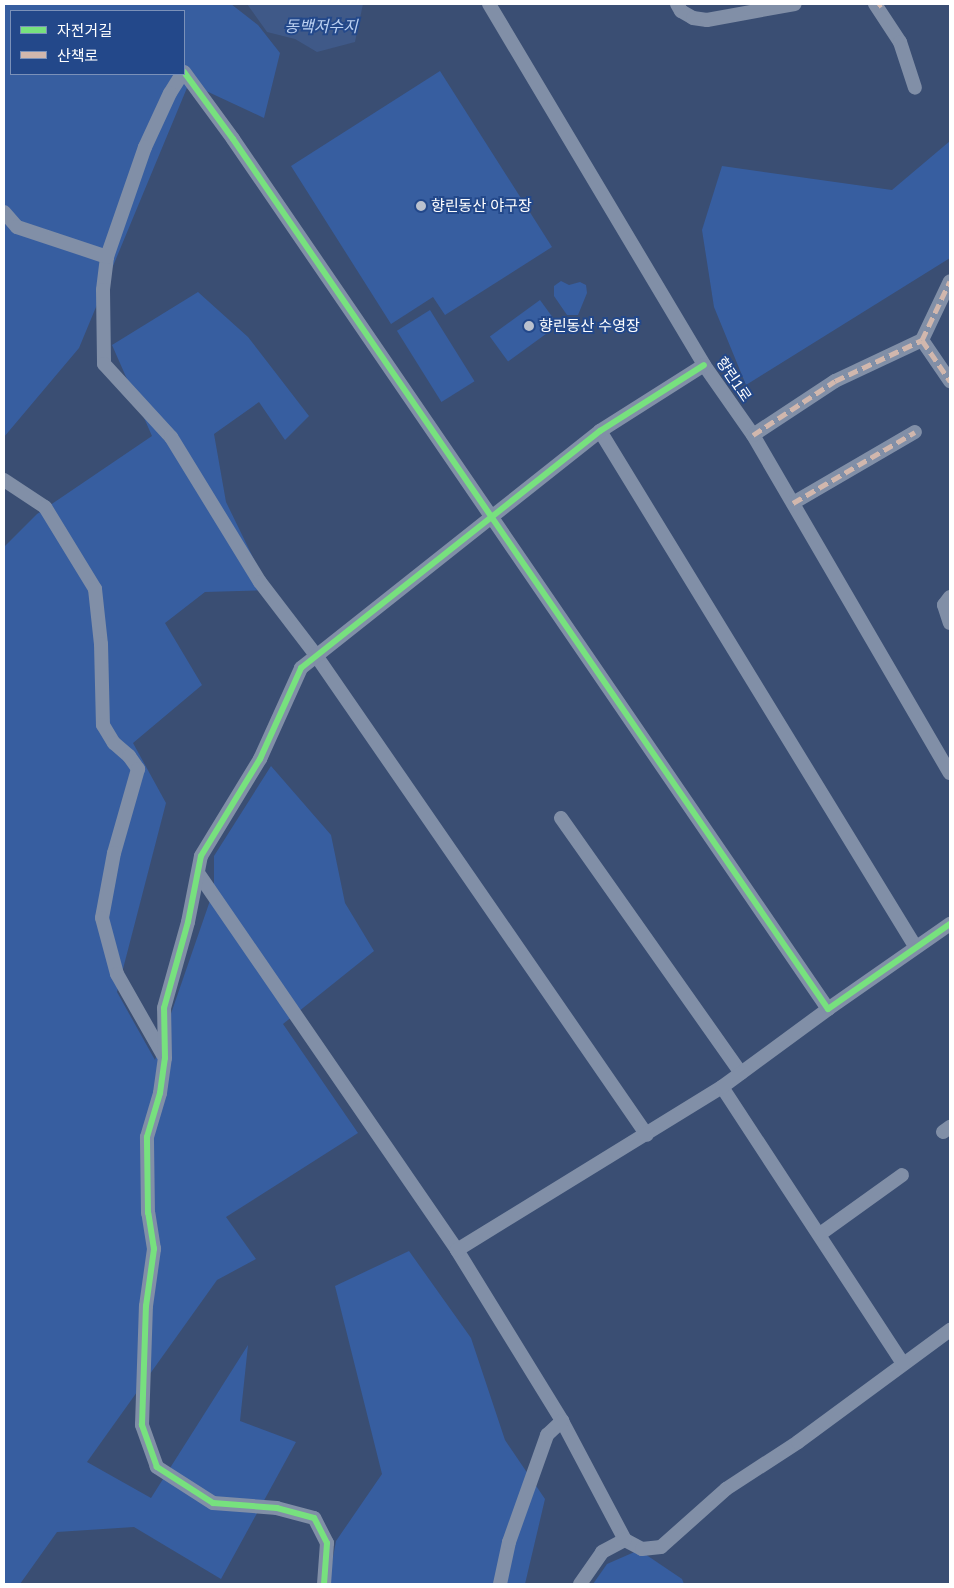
<!DOCTYPE html>
<html>
<head>
<meta charset="utf-8">
<style>
  body { margin:0 }
  #map { position:relative; width:954px; height:1588px; overflow:hidden; background:#3a4e73; font-family:Helvetica,"Noto Sans KR",sans-serif }
  div>[style] { position:absolute }
  .green>* { inset:0; background:#375ea0; transform-origin:0 0 }
  .water>* { inset:0; background:#3f5988 }
  .street>* { height:14px; margin:-7px; padding:0 7px; transform-origin:7px; border-radius:7px; background:#818fa7 }
  .quiet>* { height:5px; margin-top:-2.5px; transform-origin:0; background:repeating-linear-gradient(90deg,#d1b7ad 0 10px,transparent 0 15px) }
  .cycleway>* { height:6px; margin:-3px; padding:0 3px; transform-origin:3px; border-radius:3px; background:#77e17e }
  .dots>* { width:14px; height:14px; translate:-50% -50%; box-sizing:border-box; border:2px solid #23488a; border-radius:50% }
  span { translate:-50% -50%; white-space:nowrap; text-align:center; line-height:1.15; -webkit-text-stroke:4px #23488a; paint-order:stroke }
  .poi-label { font-size:15px; color:#fff }
  .left { translate:0 -50%; text-align:left }
  .street-label { font-size:15px; color:#fff }
  .water-label { font-size:16px; color:#bbd0f1; font-style:italic }
  .frame { position:absolute; inset:0; border:5px solid #fff; pointer-events:none }
  .legend { position:absolute; left:10px; top:10px; width:175px; height:65px; box-sizing:border-box; background:#23488a; border:1px solid #7b91b9; margin:0; padding:6px 9px; list-style:none; font-size:15px; color:#fff }
  .legend li { display:flex; align-items:center; gap:10px; height:25px }
  .legend b { width:25px; border:1px solid #7b91b9 }
</style>
</head>
<body>
<div id="map">
  <div class="green">
    <i style="clip-path:polygon(evenodd,4px 4px,231px 4px,258px 25px,280px 53px,264px 118px,189px 83px,79px 348px,4px 437px,4px 4px,11px 11px,184px 11px,184px 74px,11px 74px,11px 11px)"></i>
    <i style="clip-path:polygon(440px 71px,552px 247px,445px 315px,433px 297px,391px 324px,291px 166px)"></i>
    <i style="clip-path:polygon(950px 141px,950px 258px,746px 385px,714px 307px,702px 230px,722px 166px,892px 190px)"></i>
    <i style="clip-path:polygon(561px 281px,569px 285px,580px 282px,586px 285px,587px 293px,578px 315px,567px 315px,554px 296px,554px 286px)"></i>
    <i style="clip-path:polygon(198px 292px,248px 337px,309px 416px,285px 440px,259px 402px,214px 434px,226px 502px,269px 590px,205px 592px,165px 623px,202px 685px,133px 743px,166px 803px,117px 992px,155px 1060px,214px 889px,214px 856px,271px 766px,331px 835px,345px 903px,374px 951px,283px 1024px,358px 1133px,226px 1217px,256px 1259px,217px 1280px,87px 1462px,151px 1498px,248px 1345px,240px 1421px,296px 1442px,221px 1579px,134px 1527px,57px 1532px,20px 1584px,4px 1584px,4px 547px,37px 514px,152px 436px,112px 345px)"></i>
    <i style="left:540px;top:300px;width:31px;height:62px;rotate:54deg"></i>
    <i style="left:430px;top:310px;width:84px;height:39px;rotate:58deg"></i>
    <i style="clip-path:polygon(409px 1251px,471px 1338px,505px 1440px,545px 1499px,525px 1584px,328px 1584px,336px 1541px,382px 1474px,335px 1286px)"></i>
    <i style="clip-path:polygon(639px 1550px,682px 1579px,684px 1584px,593px 1584px,607px 1564px)"></i>
  </div>
  <div class="water">
    <i style="clip-path:polygon(247px 4px,363px 4px,355px 42px,317px 52px,295px 39px,267px 32px)"></i>
  </div>
  <div class="street">
    <i style="left:489px;top:4px;width:420px;rotate:59.2deg"></i>
    <i style="left:704px;top:365px;width:85px;rotate:55deg"></i>
    <i style="left:753px;top:435px;width:391px;rotate:59.8deg"></i>
    <i style="left:677px;top:4px;width:8px;rotate:60deg"></i>
    <i style="left:681px;top:11px;width:14px;rotate:30deg"></i>
    <i style="left:693px;top:18px;width:14px;rotate:8deg"></i>
    <i style="left:707px;top:20px;width:89px;rotate:-10.3deg"></i>
    <i style="left:875px;top:4px;width:45px;rotate:56.7deg"></i>
    <i style="left:900px;top:42px;width:48px;rotate:71.9deg"></i>
    <i style="left:184px;top:72px;width:83px;rotate:53.8deg"></i>
    <i style="left:233px;top:139px;width:1054px;rotate:55.63deg"></i>
    <i style="left:828px;top:1009px;width:149px;rotate:-34.9deg"></i>
    <i style="left:182px;top:74px;width:22px;rotate:122deg"></i>
    <i style="left:170px;top:93px;width:60px;rotate:114.8deg"></i>
    <i style="left:145px;top:147px;width:116px;rotate:109.1deg"></i>
    <i style="left:107px;top:257px;width:33px;rotate:97deg"></i>
    <i style="left:103px;top:290px;width:74px;rotate:89.2deg"></i>
    <i style="left:104px;top:364px;width:99px;rotate:47.5deg"></i>
    <i style="left:171px;top:437px;width:170px;rotate:58.5deg"></i>
    <i style="left:260px;top:582px;width:91px;rotate:52.6deg"></i>
    <i style="left:315px;top:654px;width:584px;rotate:55.39deg"></i>
    <i style="left:4px;top:212px;width:20px;rotate:49deg"></i>
    <i style="left:17px;top:227px;width:95px;rotate:18.4deg"></i>
    <i style="left:922px;top:340px;width:65px;rotate:-64.6deg"></i>
    <i style="left:600px;top:431px;width:604px;rotate:58.55deg"></i>
    <i style="left:753px;top:435px;width:98px;rotate:-33.4deg"></i>
    <i style="left:835px;top:381px;width:96px;rotate:-25.2deg"></i>
    <i style="left:922px;top:340px;width:50px;rotate:55.7deg"></i>
    <i style="left:4px;top:480px;width:49px;rotate:33.4deg"></i>
    <i style="left:45px;top:507px;width:96px;rotate:58.6deg"></i>
    <i style="left:95px;top:589px;width:55px;rotate:83.8deg"></i>
    <i style="left:101px;top:644px;width:81px;rotate:88.6deg"></i>
    <i style="left:103px;top:725px;width:21px;rotate:59deg"></i>
    <i style="left:114px;top:743px;width:20px;rotate:41deg"></i>
    <i style="left:129px;top:756px;width:16px;rotate:55deg"></i>
    <i style="left:138px;top:769px;width:87px;rotate:105.9deg"></i>
    <i style="left:114px;top:853px;width:66px;rotate:100.5deg"></i>
    <i style="left:102px;top:918px;width:58px;rotate:75deg"></i>
    <i style="left:117px;top:974px;width:93px;rotate:60.4deg"></i>
    <i style="left:793px;top:503px;width:141px;rotate:-30.2deg"></i>
    <i style="left:950px;top:597px;width:10px;rotate:127deg"></i>
    <i style="left:944px;top:605px;width:19px;rotate:72deg"></i>
    <i style="left:561px;top:818px;width:312px;rotate:54.8deg"></i>
    <i style="left:198px;top:873px;width:457px;rotate:55.5deg"></i>
    <i style="left:457px;top:1250px;width:201px;rotate:58.4deg"></i>
    <i style="left:562px;top:1421px;width:135px;rotate:62.1deg"></i>
    <i style="left:625px;top:1540px;width:19px;rotate:28deg"></i>
    <i style="left:642px;top:1549px;width:19px;rotate:-6deg"></i>
    <i style="left:661px;top:1547px;width:87px;rotate:-41.7deg"></i>
    <i style="left:726px;top:1489px;width:86px;rotate:-33.1deg"></i>
    <i style="left:798px;top:1442px;width:189px;rotate:-36.4deg"></i>
    <i style="left:722px;top:1087px;width:331px;rotate:56.8deg"></i>
    <i style="left:943px;top:1132px;width:9px;rotate:-36deg"></i>
    <i style="left:820px;top:1234px;width:101px;rotate:-35.7deg"></i>
    <i style="left:457px;top:1250px;width:311px;rotate:-31.6deg"></i>
    <i style="left:722px;top:1087px;width:132px;rotate:-36.3deg"></i>
    <i style="left:324px;top:1584px;width:41px;rotate:-85.8deg"></i>
    <i style="left:327px;top:1543px;width:28px;rotate:-117deg"></i>
    <i style="left:314px;top:1518px;width:38px;rotate:-165deg"></i>
    <i style="left:277px;top:1508px;width:64px;rotate:-175.5deg"></i>
    <i style="left:213px;top:1503px;width:67px;rotate:-147.3deg"></i>
    <i style="left:157px;top:1467px;width:45px;rotate:-109.7deg"></i>
    <i style="left:142px;top:1425px;width:119px;rotate:-88.1deg"></i>
    <i style="left:146px;top:1306px;width:58px;rotate:-82deg"></i>
    <i style="left:154px;top:1249px;width:36px;rotate:-99deg"></i>
    <i style="left:148px;top:1213px;width:76px;rotate:-90.8deg"></i>
    <i style="left:147px;top:1137px;width:46px;rotate:-73.5deg"></i>
    <i style="left:160px;top:1093px;width:35px;rotate:-82deg"></i>
    <i style="left:165px;top:1058px;width:50px;rotate:-91.1deg"></i>
    <i style="left:164px;top:1008px;width:89px;rotate:-74.4deg"></i>
    <i style="left:188px;top:922px;width:67px;rotate:-78.9deg"></i>
    <i style="left:201px;top:856px;width:114px;rotate:-58.7deg"></i>
    <i style="left:260px;top:759px;width:100px;rotate:-65.7deg"></i>
    <i style="left:301px;top:668px;width:382px;rotate:-38.4deg"></i>
    <i style="left:600px;top:431px;width:123px;rotate:-32.4deg"></i>
    <i style="left:500px;top:1584px;width:43px;rotate:-77.9deg"></i>
    <i style="left:509px;top:1542px;width:114px;rotate:-70.4deg"></i>
    <i style="left:547px;top:1435px;width:21px;rotate:-43deg"></i>
    <i style="left:580px;top:1584px;width:39px;rotate:-55deg"></i>
    <i style="left:602px;top:1552px;width:26px;rotate:-28deg"></i>
  </div>
  <div class="quiet">
    <i style="left:878px;top:6px;width:4px;rotate:-34deg"></i>
    <i style="left:922px;top:340px;width:65px;rotate:-64.6deg"></i>
    <i style="left:753px;top:435px;width:98px;rotate:-33.4deg"></i>
    <i style="left:835px;top:381px;width:96px;rotate:-25.2deg"></i>
    <i style="left:922px;top:340px;width:50px;rotate:55.7deg"></i>
    <i style="left:793px;top:503px;width:141px;rotate:-30.2deg"></i>
  </div>
  <div class="cycleway">
    <i style="left:184px;top:72px;width:83px;rotate:53.8deg"></i>
    <i style="left:233px;top:139px;width:1054px;rotate:55.63deg"></i>
    <i style="left:828px;top:1009px;width:149px;rotate:-34.9deg"></i>
    <i style="left:324px;top:1584px;width:41px;rotate:-85.8deg"></i>
    <i style="left:327px;top:1543px;width:28px;rotate:-117deg"></i>
    <i style="left:314px;top:1518px;width:38px;rotate:-165deg"></i>
    <i style="left:277px;top:1508px;width:64px;rotate:-175.5deg"></i>
    <i style="left:213px;top:1503px;width:67px;rotate:-147.3deg"></i>
    <i style="left:157px;top:1467px;width:45px;rotate:-109.7deg"></i>
    <i style="left:142px;top:1425px;width:119px;rotate:-88.1deg"></i>
    <i style="left:146px;top:1306px;width:58px;rotate:-82deg"></i>
    <i style="left:154px;top:1249px;width:36px;rotate:-99deg"></i>
    <i style="left:148px;top:1213px;width:76px;rotate:-90.8deg"></i>
    <i style="left:147px;top:1137px;width:46px;rotate:-73.5deg"></i>
    <i style="left:160px;top:1093px;width:35px;rotate:-82deg"></i>
    <i style="left:165px;top:1058px;width:50px;rotate:-91.1deg"></i>
    <i style="left:164px;top:1008px;width:89px;rotate:-74.4deg"></i>
    <i style="left:188px;top:922px;width:67px;rotate:-78.9deg"></i>
    <i style="left:201px;top:856px;width:114px;rotate:-58.7deg"></i>
    <i style="left:260px;top:759px;width:100px;rotate:-65.7deg"></i>
    <i style="left:301px;top:668px;width:382px;rotate:-38.4deg"></i>
    <i style="left:600px;top:431px;width:123px;rotate:-32.4deg"></i>
  </div>
  <div class="dots">
    <i style="left:421px;top:206px;background:#bac1ce"></i>
    <i style="left:529px;top:326px;background:#bac1ce"></i>
  </div>
  <div class="poi-label">
    <span class="left" style="left:431px;top:206px">향린동산 야구장</span>
    <span class="left" style="left:539px;top:326px">향린동산 수영장</span>
  </div>
  <div class="street-label">
    <span style="left:734px;top:379px;rotate:56deg">향린1로</span>
  </div>
  <div class="water-label">
    <span style="left:321px;top:27px">동백저수지</span>
  </div>
  <div class="frame"></div>
  <ul class="legend">
  <li><b style="height:6px;background:#77e17e"></b>자전거길</li>
  <li><b style="height:6px;background:#d1b7ad"></b>산책로</li>
  </ul>
</div>
</body>
</html>
